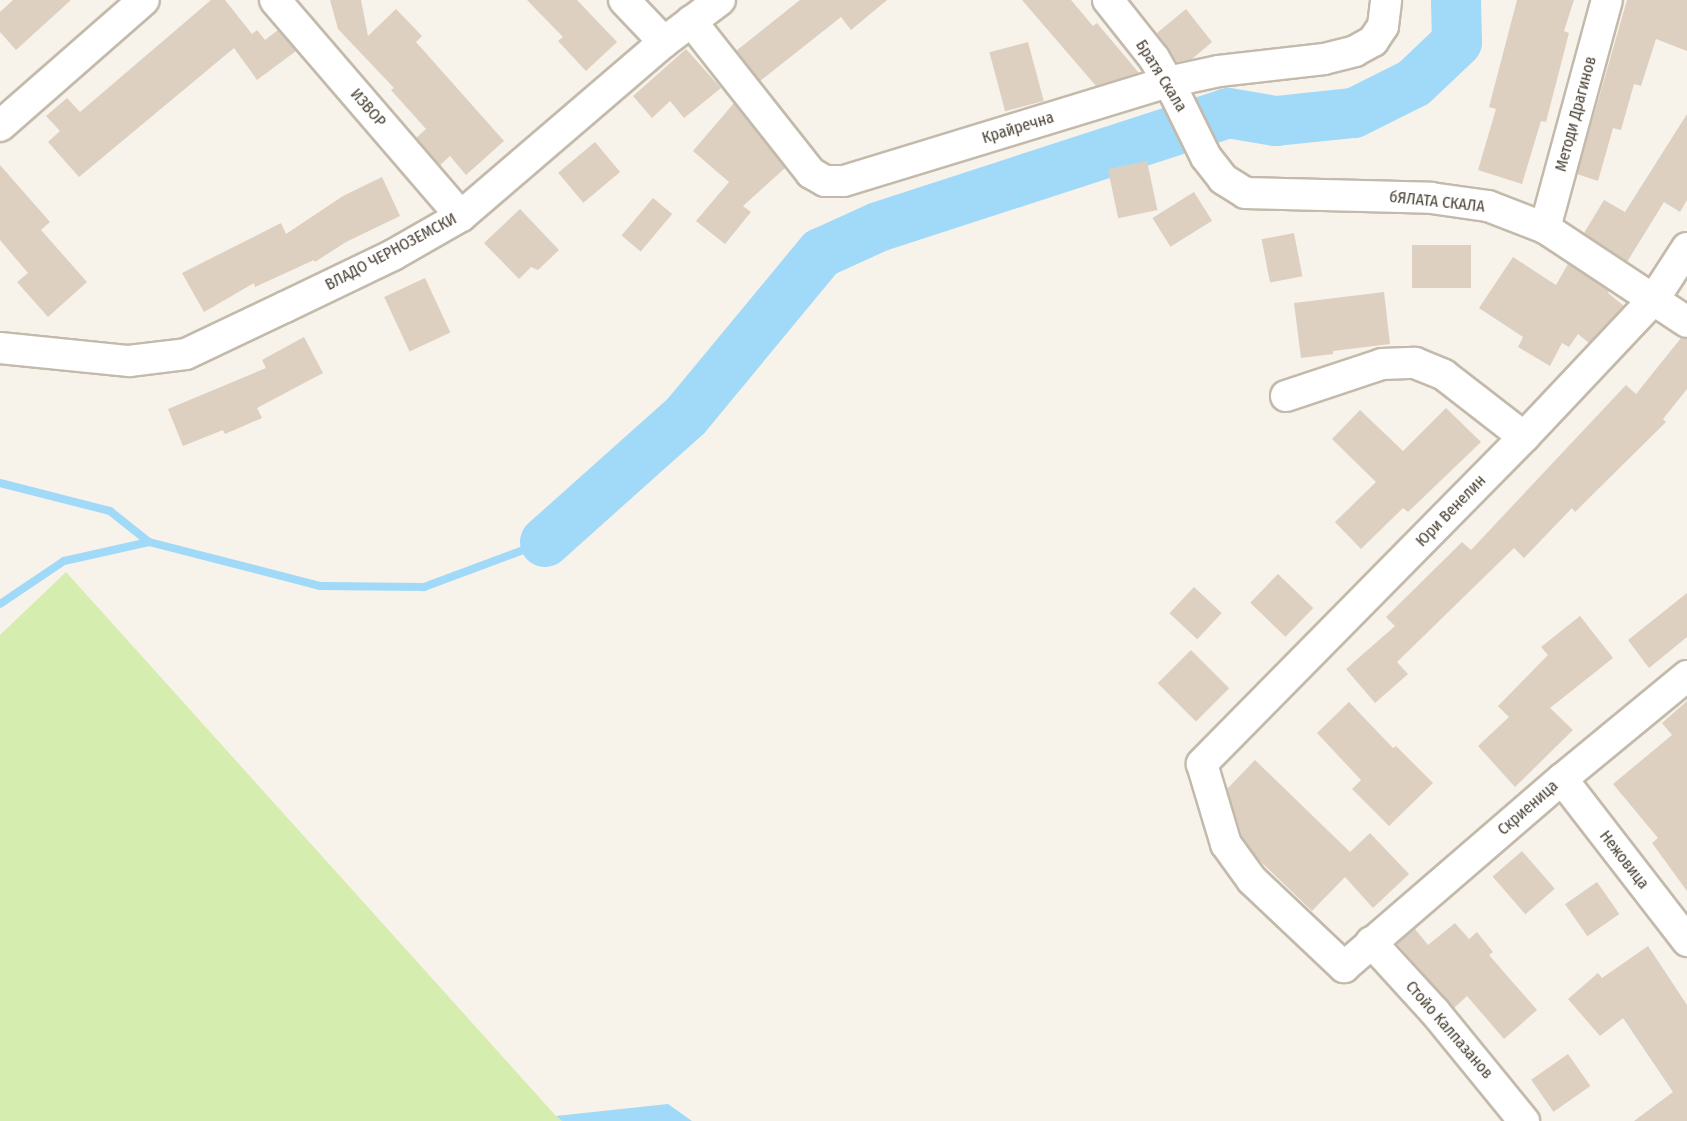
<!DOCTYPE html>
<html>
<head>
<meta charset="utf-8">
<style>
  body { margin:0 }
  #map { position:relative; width:1687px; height:1121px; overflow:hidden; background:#f7f2ea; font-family:"Fira Sans Condensed",sans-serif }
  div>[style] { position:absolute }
  .green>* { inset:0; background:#d5eeaf }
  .water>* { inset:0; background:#a1d9f8 }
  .stream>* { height:8px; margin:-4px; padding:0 4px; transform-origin:4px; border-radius:4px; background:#a1d9f8 }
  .river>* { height:50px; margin:-25px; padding:0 25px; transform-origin:25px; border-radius:25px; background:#a1d9f8 }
  .building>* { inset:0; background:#ddd0c1; transform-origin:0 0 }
  .roads { filter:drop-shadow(2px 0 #c3baab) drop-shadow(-2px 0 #c3baab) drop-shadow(0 2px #c3baab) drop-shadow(0 -2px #c3baab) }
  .minor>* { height:30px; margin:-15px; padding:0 15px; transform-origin:15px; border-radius:15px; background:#fff }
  span { translate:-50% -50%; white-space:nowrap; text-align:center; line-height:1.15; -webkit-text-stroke:6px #fff; paint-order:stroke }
  .street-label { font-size:16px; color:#4c4337 }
</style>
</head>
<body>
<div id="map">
  <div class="green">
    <i style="clip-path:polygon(66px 572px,556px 1116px,562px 1121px,0 1121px,0 635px)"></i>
  </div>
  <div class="water">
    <i style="clip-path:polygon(668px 1104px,692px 1121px,562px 1121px,556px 1116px)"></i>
  </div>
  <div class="stream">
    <i style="left:0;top:483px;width:114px;rotate:14.3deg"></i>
    <i style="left:110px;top:511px;width:50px;rotate:38.5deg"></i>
    <i style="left:0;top:604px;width:77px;rotate:-33.9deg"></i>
    <i style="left:64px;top:561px;width:87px;rotate:-12.6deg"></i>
    <i style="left:149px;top:542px;width:177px;rotate:14.4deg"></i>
    <i style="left:320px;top:586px;width:104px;rotate:0.6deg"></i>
    <i style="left:424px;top:587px;width:129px;rotate:-20.4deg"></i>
  </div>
  <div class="river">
    <i style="left:545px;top:542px;width:189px;rotate:-41.8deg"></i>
    <i style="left:686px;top:416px;width:212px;rotate:-50.4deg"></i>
    <i style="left:821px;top:253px;width:63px;rotate:-24.5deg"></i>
    <i style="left:878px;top:227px;width:368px;rotate:-18deg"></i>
    <i style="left:1228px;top:113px;width:49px;rotate:9.5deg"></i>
    <i style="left:1276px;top:121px;width:78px;rotate:-5.9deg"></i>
    <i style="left:1354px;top:113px;width:67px;rotate:-26.6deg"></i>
    <i style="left:1414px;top:83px;width:59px;rotate:-43.6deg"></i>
    <i style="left:1457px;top:42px;width:42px;rotate:-91.4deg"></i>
  </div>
  <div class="building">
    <i style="clip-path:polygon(13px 0,71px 0,16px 50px,0 32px,0 12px)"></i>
    <i style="clip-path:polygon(211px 0,225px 0,252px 34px,257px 30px,265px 40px,278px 30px,296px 51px,257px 80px,234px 48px,79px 177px,48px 142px,60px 131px,46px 116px,67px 98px,80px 112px)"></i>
    <i style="clip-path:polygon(330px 0,361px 0,368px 36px,396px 9px,422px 36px,416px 42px,504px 141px,466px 175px,450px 156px,440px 165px,416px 138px,426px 129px,391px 90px,394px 88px,338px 29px)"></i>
    <i style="clip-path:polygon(527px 0,577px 0,617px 42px,586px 71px,558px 41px,563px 37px)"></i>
    <i style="clip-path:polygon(800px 0,887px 0,851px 30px,841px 17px,760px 81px,736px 51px)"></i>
    <i style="clip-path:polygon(1022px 0,1071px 0,1093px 26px,1097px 23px,1139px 73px,1096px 86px)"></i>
    <i style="clip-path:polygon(1517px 0,1574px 0,1564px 31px,1569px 33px,1546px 122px,1541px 121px,1522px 184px,1478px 170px,1496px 109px,1489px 107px)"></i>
    <i style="clip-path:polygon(1627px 0,1687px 0,1687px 51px,1656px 39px,1641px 86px,1634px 84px,1621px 130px,1613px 128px,1598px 181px,1577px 174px)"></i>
    <i style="clip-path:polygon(1186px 9px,1212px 42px,1192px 59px,1177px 62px,1157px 33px)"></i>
    <i style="left:1028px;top:42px;width:61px;height:40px;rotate:75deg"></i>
    <i style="clip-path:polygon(686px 49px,721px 88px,684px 118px,670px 101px,652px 118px,633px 96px)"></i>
    <i style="clip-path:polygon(734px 103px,785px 168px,743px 206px,751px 212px,725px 244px,696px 221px,729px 182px,693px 151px)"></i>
    <i style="clip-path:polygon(1687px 114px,1687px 200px,1680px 212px,1664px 202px,1627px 262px,1584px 233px,1604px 200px,1625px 212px)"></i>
    <i style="left:595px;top:142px;width:39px;height:48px;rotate:50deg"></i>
    <i style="left:1147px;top:161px;width:50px;height:40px;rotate:78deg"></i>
    <i style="clip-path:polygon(0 165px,50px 222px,41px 230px,87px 282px,48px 317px,17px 282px,28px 273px,0 240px)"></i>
    <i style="clip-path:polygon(382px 177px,400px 216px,346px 242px,315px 262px,314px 260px,255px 287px,254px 283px,204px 312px,182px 273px,281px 223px,286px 234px,343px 196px)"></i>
    <i style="left:1194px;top:192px;width:34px;height:49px;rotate:58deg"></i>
    <i style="left:653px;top:198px;width:25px;height:49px;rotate:40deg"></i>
    <i style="clip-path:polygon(520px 209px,559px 250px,538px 270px,531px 267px,519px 279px,484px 243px)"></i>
    <i style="left:1294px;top:233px;width:44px;height:33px;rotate:79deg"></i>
    <i style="left:1471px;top:245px;width:43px;height:59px;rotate:90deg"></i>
    <i style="clip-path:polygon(1513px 257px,1556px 285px,1568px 264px,1609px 291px,1608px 293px,1624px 306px,1589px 343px,1578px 334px,1569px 347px,1562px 343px,1550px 366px,1518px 347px,1523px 337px,1479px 308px)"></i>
    <i style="left:425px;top:278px;width:60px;height:45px;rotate:65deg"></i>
    <i style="clip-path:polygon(1384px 292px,1390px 344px,1333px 351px,1333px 354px,1301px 358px,1294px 303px)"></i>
    <i style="clip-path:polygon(304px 337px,323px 373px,257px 408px,262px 418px,225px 434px,223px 430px,183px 446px,168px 409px,266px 368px,262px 360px)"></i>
    <i style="clip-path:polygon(1681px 338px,1687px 339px,1687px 389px,1663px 419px,1666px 422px,1575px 512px,1572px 508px,1524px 558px,1514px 548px,1397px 662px,1408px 674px,1375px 703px,1346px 669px,1395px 626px,1386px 617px,1462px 542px,1471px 550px,1626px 385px,1636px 394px)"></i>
    <i style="clip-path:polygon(1446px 408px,1481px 442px,1408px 512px,1403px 508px,1361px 549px,1335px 522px,1376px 482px,1332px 439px,1360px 410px,1403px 451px)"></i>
    <i style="left:1278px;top:574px;width:49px;height:40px;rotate:44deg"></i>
    <i style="left:1194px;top:587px;width:38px;height:36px;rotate:43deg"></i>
    <i style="clip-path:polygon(1687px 593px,1687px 637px,1649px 668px,1628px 640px)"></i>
    <i style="clip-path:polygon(1580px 616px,1613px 658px,1550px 708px,1573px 730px,1515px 787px,1478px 746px,1509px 717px,1498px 706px,1548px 655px,1541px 647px)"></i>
    <i style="left:1191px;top:650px;width:54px;height:47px;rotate:45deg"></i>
    <i style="clip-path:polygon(1687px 701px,1687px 891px,1652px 843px,1658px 838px,1613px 784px,1672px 735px,1662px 723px)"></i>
    <i style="clip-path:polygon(1349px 702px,1393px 748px,1396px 746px,1433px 783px,1389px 826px,1352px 789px,1361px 780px,1317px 733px)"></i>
    <i style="clip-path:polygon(1255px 760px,1350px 852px,1370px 833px,1409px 874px,1373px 908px,1345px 877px,1312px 911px,1258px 859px,1242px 836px,1227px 789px)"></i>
    <i style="left:1522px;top:851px;width:50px;height:39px;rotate:49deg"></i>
    <i style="left:1597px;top:882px;width:39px;height:39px;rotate:55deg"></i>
    <i style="clip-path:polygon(1455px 923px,1469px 939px,1477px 932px,1493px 952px,1489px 955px,1537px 1010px,1504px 1039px,1467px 996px,1454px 1008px,1397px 944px,1415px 929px,1428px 945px)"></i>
    <i style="clip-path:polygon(1648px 946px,1687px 1005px,1687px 1121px,1634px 1121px,1673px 1092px,1623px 1018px,1600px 1036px,1568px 999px,1598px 973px,1602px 978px)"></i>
    <i style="left:1568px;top:1054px;width:39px;height:45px;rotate:55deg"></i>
  </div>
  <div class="roads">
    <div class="minor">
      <i style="left:275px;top:0;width:285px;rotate:49.3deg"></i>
      <i style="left:624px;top:0;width:58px;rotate:46.4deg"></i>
      <i style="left:1108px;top:0;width:74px;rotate:51.6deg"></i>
      <i style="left:1154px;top:58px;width:39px;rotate:60deg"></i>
      <i style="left:1174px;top:92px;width:72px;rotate:63.8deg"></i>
      <i style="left:1206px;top:157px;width:28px;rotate:52deg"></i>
      <i style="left:1223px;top:179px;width:26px;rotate:32deg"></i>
      <i style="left:1245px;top:193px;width:186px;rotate:1.5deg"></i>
      <i style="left:1431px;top:198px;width:58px;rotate:8deg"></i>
      <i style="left:1488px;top:206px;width:61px;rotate:21.1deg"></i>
      <i style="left:1545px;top:228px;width:170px;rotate:33.5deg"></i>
      <i style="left:691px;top:21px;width:194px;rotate:51.7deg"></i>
      <i style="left:811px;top:173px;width:16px;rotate:30deg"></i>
      <i style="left:825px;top:181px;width:19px"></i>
      <i style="left:844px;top:181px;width:339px;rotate:-17deg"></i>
      <i style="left:1168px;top:82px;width:52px;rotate:-12.2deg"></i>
      <i style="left:1219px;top:71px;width:106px;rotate:-6.5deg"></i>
      <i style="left:1324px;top:59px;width:32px;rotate:-14deg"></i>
      <i style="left:1355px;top:51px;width:21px;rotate:-29deg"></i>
      <i style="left:1373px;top:41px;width:18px;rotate:-56deg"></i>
      <i style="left:1383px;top:26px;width:26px;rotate:-83deg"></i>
      <i style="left:0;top:126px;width:191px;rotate:-41.2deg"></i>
      <i style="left:1545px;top:228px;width:236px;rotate:-74.8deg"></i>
      <i style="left:1687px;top:248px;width:61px;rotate:122.9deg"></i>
      <i style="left:1654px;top:299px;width:190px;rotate:133.3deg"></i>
      <i style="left:1524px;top:437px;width:459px;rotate:134.6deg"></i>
      <i style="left:1202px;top:764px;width:84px;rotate:73.3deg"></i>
      <i style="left:1226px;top:844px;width:44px;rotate:54.2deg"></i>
      <i style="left:1252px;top:880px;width:127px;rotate:43.4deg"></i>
      <i style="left:1344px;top:967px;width:288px;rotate:-40.8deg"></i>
      <i style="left:1562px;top:779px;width:162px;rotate:-39.5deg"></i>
      <i style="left:0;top:348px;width:130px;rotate:5.8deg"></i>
      <i style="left:129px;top:361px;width:57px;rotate:-7deg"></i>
      <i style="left:186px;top:354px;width:110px;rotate:-25.4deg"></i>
      <i style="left:285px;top:307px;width:120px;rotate:-25.7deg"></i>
      <i style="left:393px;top:255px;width:78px;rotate:-29.8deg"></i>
      <i style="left:461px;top:216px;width:267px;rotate:-40.6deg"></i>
      <i style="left:664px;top:42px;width:70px;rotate:-36.9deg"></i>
      <i style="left:1286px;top:396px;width:101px;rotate:-18.4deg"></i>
      <i style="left:1382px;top:364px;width:33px;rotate:-2deg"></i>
      <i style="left:1415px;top:363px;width:31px;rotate:22deg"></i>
      <i style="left:1444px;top:375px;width:101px;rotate:37.8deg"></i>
      <i style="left:1562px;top:779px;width:205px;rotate:52.3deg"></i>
      <i style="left:1371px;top:942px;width:95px;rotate:47.6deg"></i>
      <i style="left:1435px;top:1012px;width:141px;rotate:50.8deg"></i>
    </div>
  </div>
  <div class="street-label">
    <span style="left:1161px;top:76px;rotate:58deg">Братя Скала</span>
    <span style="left:368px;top:108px;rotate:49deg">ИЗВОР</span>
    <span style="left:1576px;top:114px;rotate:-75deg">Методи Драгинов</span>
    <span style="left:1018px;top:128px;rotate:-17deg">Крайречна</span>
    <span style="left:1437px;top:202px;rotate:6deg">бЯЛАТА СКАЛА</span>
    <span style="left:391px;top:252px;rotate:-28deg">ВЛАДО ЧЕРНОЗЕМСКИ</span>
    <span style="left:1451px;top:511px;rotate:-46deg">Юри Венелин</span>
    <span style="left:1528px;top:808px;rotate:-41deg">Скриеница</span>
    <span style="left:1624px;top:860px;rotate:52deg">Нежовица</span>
    <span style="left:1449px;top:1030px;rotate:49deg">Стойо Калпазанов</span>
  </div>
</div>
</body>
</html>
